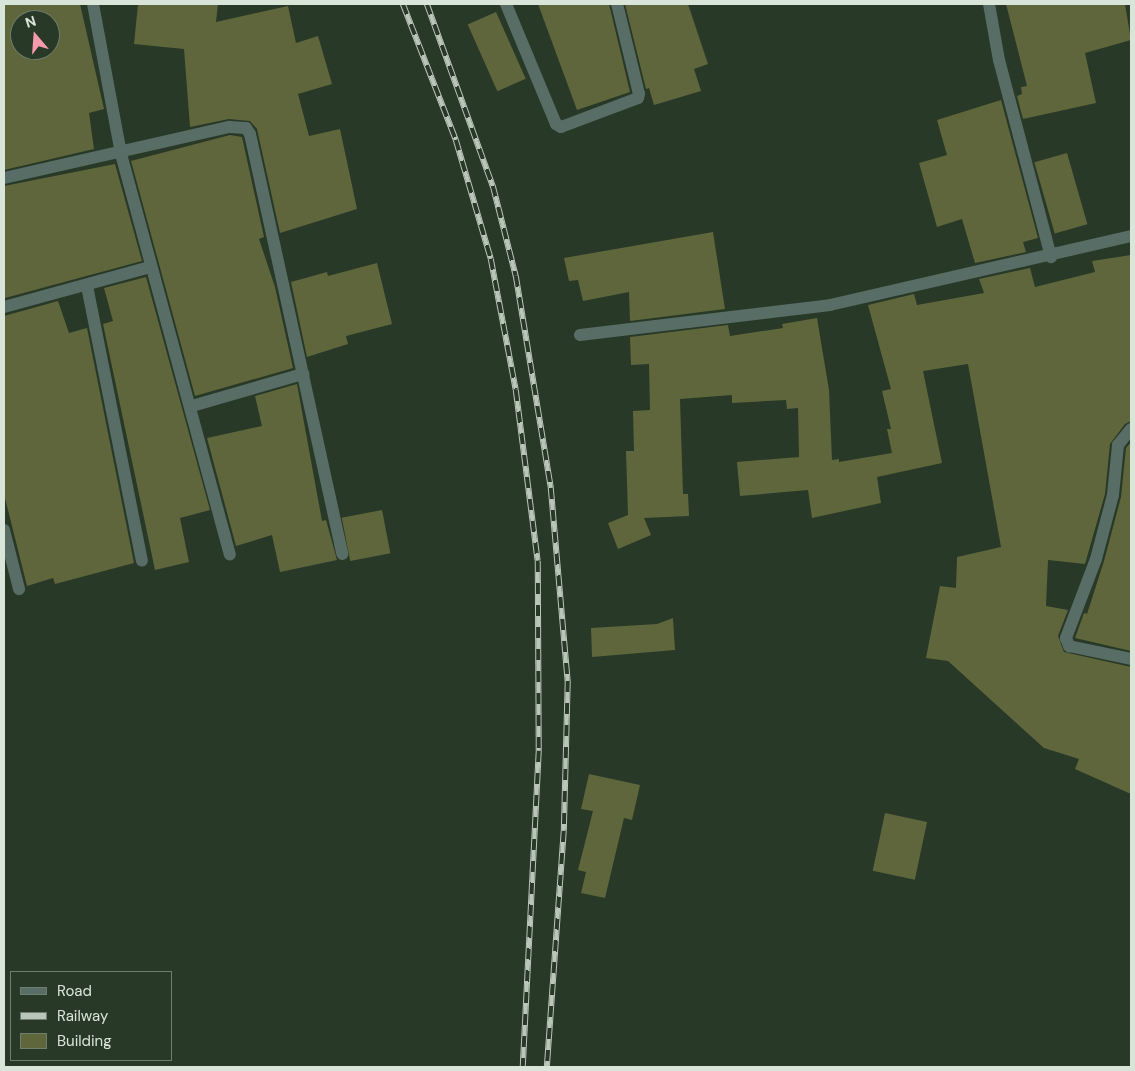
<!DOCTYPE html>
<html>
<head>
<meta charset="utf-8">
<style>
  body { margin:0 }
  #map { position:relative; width:1135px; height:1071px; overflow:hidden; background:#283927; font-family:"DM Sans",sans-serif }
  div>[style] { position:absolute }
  .building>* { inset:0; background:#60663c; transform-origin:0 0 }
  .minor>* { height:12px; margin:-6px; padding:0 6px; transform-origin:6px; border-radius:6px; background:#586d65 }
  .rail>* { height:5.5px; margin-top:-2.75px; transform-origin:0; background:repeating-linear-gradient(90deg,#283927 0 11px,#bac6b9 0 22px); box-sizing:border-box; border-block:1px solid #bac6b9 }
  span { translate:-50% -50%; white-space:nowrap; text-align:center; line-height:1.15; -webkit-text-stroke:4.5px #283927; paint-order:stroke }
  .frame { position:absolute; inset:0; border:5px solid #dae5d9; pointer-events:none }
  .legend { position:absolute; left:10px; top:971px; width:162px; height:90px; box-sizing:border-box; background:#283927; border:1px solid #6f7e6e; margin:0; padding:6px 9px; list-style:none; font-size:15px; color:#dae5d9 }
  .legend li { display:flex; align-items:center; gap:10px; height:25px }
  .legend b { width:25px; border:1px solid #6f7e6e }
  .north { position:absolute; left:10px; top:10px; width:50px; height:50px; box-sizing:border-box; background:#283927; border:1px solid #6f7e6e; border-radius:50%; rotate:342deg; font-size:14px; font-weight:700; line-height:20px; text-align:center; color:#dae5d9 }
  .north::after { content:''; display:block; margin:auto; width:18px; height:22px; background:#f39aac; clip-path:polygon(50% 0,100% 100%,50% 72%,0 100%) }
</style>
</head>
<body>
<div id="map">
  <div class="building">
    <i style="clip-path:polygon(evenodd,4px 4px,80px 4px,104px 109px,89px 113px,94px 149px,4px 170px,4px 4px,20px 20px,50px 20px,50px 50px,20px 50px,20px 20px)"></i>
    <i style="clip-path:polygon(138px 4px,218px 4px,216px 22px,288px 6px,296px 43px,318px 36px,332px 84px,298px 94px,309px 136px,340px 129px,357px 209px,280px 233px,257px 129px,250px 121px,229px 119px,190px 127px,184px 49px,134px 44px)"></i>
    <i style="clip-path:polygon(538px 4px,609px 4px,630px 92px,577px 110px)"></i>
    <i style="clip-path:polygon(625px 4px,688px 4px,708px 64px,694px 69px,701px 91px,654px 105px,649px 88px,646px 89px)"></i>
    <i style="clip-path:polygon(1006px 4px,1125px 4px,1131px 40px,1085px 53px,1096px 103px,1023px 119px,1017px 96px,1022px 94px,1021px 87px,1027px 86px)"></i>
    <i style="left:496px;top:12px;width:73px;height:31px;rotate:66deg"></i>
    <i style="clip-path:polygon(1001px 100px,1038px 238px,1023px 242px,1026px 252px,975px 263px,962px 219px,937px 227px,919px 163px,947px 155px,937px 120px)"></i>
    <i style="clip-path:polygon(230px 135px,242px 137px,264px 237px,259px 239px,275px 287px,293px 368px,195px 396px,131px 161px)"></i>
    <i style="left:1067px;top:153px;width:74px;height:34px;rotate:74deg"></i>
    <i style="clip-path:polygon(115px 164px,142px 261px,5px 298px,4px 186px)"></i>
    <i style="clip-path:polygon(713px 232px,725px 309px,630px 321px,629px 292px,583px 301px,578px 280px,569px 281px,564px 258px)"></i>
    <i style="clip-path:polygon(1131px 255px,1131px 421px,1125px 424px,1110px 444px,1105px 494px,1085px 564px,1048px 560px,1046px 606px,1068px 610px,1058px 636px,1064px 652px,1131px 667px,1131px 794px,1075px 769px,1079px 759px,1044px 748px,948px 661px,926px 658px,940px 586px,956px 588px,957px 557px,1001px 547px,968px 364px,923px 371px,942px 463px,877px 477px,881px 503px,812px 518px,808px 490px,740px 496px,737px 462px,799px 457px,798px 408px,787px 409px,786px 400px,732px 403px,732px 395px,680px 399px,683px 494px,688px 494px,689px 516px,644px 518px,651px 535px,618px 549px,608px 523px,628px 515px,626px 451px,634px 451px,633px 411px,650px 410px,649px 364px,631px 365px,630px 337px,728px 325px,730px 336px,783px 328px,782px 324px,817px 318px,829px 390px,832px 460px,839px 459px,839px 462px,892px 453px,887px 429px,891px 429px,882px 391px,891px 389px,868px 305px,914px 294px,917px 305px,984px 293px,979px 279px,1030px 268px,1035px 287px,1095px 272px,1092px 261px)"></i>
    <i style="clip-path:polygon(377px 263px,392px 324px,346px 336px,348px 344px,307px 357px,291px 282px,327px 272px,328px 276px)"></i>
    <i style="clip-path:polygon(146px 277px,210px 510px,180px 518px,189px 562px,155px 570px,103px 324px,113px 321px,104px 288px)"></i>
    <i style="clip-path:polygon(58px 301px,69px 333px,87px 328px,134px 563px,55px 584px,53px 578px,27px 586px,4px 494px,4px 316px)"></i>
    <i style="clip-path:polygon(297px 384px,322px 521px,326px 520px,337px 560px,280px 572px,272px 535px,236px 546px,207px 438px,262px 426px,255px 396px)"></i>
    <i style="clip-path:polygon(1131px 442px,1131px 651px,1075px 638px,1084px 613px,1087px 614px,1104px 561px,1121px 497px,1126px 448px)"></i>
    <i style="left:382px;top:510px;width:44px;height:41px;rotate:79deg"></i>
    <i style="clip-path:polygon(673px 618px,675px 650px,592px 657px,591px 628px,657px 624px)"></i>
    <i style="clip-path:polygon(589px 774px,640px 785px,632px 820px,624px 818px,605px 898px,581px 893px,586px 872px,578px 870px,593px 811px,581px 809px)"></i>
    <i style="left:885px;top:813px;width:43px;height:59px;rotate:12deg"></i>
  </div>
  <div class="minor">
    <i style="left:93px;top:4px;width:153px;rotate:79.4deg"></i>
    <i style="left:121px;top:154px;width:415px;rotate:74.8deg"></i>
    <i style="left:506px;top:4px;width:130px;rotate:67.4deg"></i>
    <i style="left:556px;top:124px;width:6px;rotate:31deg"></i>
    <i style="left:561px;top:127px;width:82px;rotate:-20.6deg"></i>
    <i style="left:638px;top:98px;width:4px;rotate:-76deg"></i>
    <i style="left:639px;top:94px;width:93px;rotate:-103.7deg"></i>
    <i style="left:989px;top:4px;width:57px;rotate:79.9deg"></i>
    <i style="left:999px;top:60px;width:204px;rotate:75.2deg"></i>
    <i style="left:4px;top:178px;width:231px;rotate:-12.8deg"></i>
    <i style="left:229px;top:127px;width:17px;rotate:3deg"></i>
    <i style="left:246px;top:128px;width:7px;rotate:56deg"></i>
    <i style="left:250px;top:134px;width:430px;rotate:77.6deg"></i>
    <i style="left:87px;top:286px;width:280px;rotate:78.7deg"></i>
    <i style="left:4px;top:307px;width:151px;rotate:-15.3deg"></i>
    <i style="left:580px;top:335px;width:252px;rotate:-6.8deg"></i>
    <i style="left:830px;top:305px;width:309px;rotate:-12.9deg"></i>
    <i style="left:192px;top:406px;width:116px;rotate:-16.1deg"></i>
    <i style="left:1131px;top:429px;width:21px;rotate:129deg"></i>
    <i style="left:1118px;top:445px;width:50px;rotate:95.7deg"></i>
    <i style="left:1113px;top:495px;width:66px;rotate:104.9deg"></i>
    <i style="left:1096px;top:559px;width:85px;rotate:110.8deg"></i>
    <i style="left:1066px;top:638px;width:9px;rotate:69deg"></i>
    <i style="left:1069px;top:646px;width:63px;rotate:11.8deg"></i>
    <i style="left:4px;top:530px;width:61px;rotate:75.7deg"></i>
  </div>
  <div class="rail">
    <i style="left:403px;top:4px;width:146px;rotate:68.7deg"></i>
    <i style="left:456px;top:140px;width:124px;rotate:73.6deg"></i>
    <i style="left:491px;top:259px;width:133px;rotate:79.2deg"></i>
    <i style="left:516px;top:390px;width:172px;rotate:82.7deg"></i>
    <i style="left:538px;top:561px;width:190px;rotate:89.7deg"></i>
    <i style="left:539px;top:751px;width:316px;rotate:92.9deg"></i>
    <i style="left:427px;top:4px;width:194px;rotate:70.1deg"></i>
    <i style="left:493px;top:186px;width:93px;rotate:75.7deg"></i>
    <i style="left:516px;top:276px;width:215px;rotate:80.6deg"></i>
    <i style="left:551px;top:488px;width:194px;rotate:85deg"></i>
    <i style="left:568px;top:681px;width:150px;rotate:91.5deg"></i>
    <i style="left:564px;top:831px;width:237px;rotate:94.1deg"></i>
  </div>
  <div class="frame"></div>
  <ul class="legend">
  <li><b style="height:6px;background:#586d65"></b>Road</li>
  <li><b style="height:6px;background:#bac6b9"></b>Railway</li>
  <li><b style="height:14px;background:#60663c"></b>Building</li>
  </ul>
  <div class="north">N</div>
</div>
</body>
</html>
